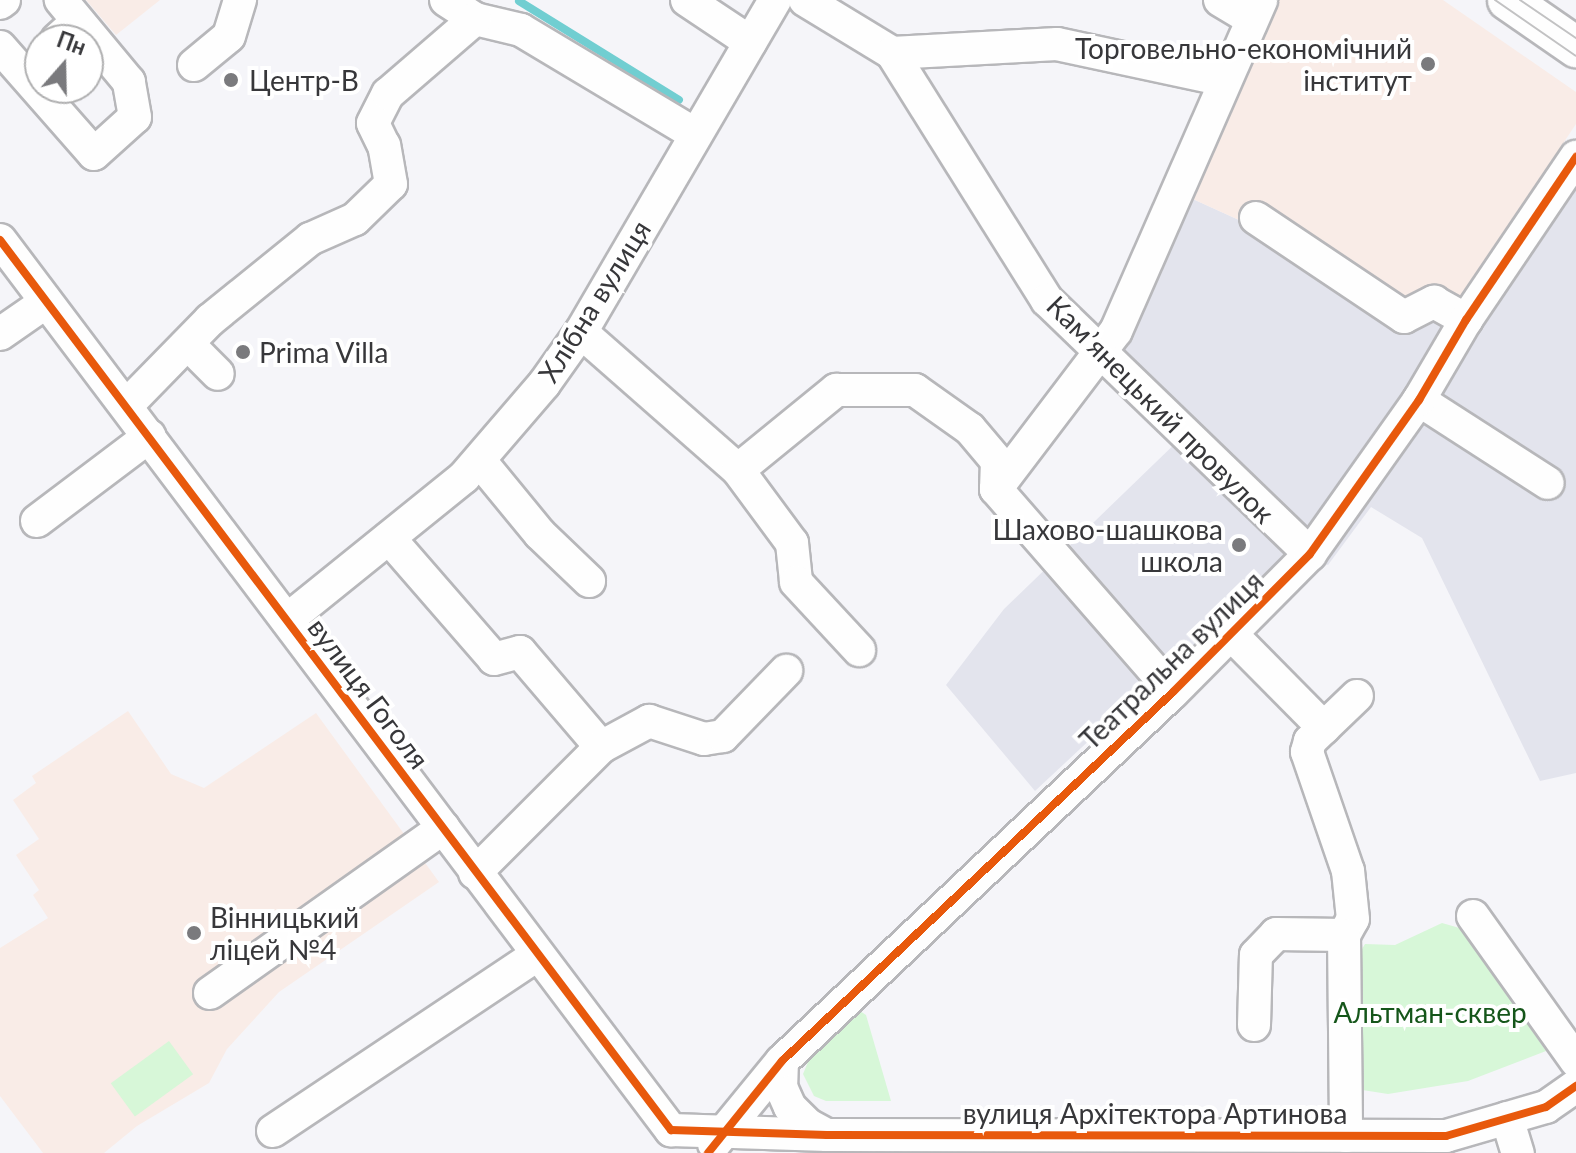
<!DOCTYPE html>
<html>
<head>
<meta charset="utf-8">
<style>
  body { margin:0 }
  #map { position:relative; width:1576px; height:1153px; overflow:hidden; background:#f5f5f9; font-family:Lato,sans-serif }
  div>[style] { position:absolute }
  .built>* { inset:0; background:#e3e4ed }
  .education>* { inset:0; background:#f9ece7 }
  .green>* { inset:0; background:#d7f7d8; transform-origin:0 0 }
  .stream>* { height:8px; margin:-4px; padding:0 4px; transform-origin:4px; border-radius:4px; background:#71ced1 }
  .roads { filter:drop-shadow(2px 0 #b7b7ba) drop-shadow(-2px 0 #b7b7ba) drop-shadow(0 2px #b7b7ba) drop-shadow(0 -2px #b7b7ba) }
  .minor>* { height:32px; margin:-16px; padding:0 16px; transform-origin:16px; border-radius:16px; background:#fefefe }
  .major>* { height:40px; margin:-20px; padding:0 20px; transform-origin:20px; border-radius:20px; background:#fefefe }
  .tram>* { height:2px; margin:-1px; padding:0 1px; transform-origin:1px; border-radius:1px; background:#c2c2c3 }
  .cycleway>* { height:8px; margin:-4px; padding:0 4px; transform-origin:4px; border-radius:4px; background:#e8590c }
  .dots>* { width:22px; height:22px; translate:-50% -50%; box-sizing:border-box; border:4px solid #fff; border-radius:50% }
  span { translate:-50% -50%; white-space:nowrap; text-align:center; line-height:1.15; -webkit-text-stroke:8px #fff; paint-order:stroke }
  .poi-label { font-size:28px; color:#37373a }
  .right { translate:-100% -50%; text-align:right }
  .left { translate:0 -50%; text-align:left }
  .street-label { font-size:28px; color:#37373a }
  .park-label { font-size:28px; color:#15561a }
  .north { position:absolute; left:24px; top:24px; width:80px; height:80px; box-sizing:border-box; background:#fff; border:2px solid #afafb0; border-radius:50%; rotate:20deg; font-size:22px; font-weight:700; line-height:32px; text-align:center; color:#37373a }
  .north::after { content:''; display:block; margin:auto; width:28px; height:36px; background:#7a7a7d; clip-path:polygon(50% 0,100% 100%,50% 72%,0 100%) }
</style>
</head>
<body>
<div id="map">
  <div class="built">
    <i style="clip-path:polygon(1576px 157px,1576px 773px,1540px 781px,1422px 538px,1371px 507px,1328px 565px,1309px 555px,1173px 692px,1156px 678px,1035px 791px,946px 685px,1004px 609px,1185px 434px,1309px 554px)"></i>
    <i style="clip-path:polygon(1184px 195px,1239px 220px,1242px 215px,1448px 316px,1406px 395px,1312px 525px,1297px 530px,1110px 348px)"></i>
  </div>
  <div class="education">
    <i style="clip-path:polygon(86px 0,160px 0,116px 35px)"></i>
    <i style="clip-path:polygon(1269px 0,1443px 0,1576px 92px,1576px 124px,1448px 316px,1405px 323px,1242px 215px,1239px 220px,1184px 195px)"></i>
    <i style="clip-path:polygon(128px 711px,171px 774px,204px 788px,316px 713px,439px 882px,279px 992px,227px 1049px,209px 1083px,137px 1126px,104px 1153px,43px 1153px,0 1096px,0 948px,48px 918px,33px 895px,39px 890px,16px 855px,39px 839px,13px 800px,36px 783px,32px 776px)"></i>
  </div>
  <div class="green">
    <i style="clip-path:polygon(1442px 923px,1463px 929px,1546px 1051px,1468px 1081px,1388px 1094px,1356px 1089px,1359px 954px,1365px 944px,1395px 945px)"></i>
    <i style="clip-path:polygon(860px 1011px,866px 1015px,891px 1101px,826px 1101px,814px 1096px,803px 1074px,808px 1062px)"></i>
    <i style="left:169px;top:1041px;width:41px;height:72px;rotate:54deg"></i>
  </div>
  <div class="stream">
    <i style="left:519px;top:1px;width:188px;rotate:31.7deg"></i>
  </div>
  <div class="roads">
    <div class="minor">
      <i style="left:446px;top:0;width:35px;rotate:33deg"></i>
      <i style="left:475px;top:19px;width:47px;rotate:13.4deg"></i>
      <i style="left:521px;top:30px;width:203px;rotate:30.9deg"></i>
      <i style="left:687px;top:0;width:76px;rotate:33.7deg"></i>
      <i style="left:805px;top:0;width:102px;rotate:31.3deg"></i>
      <i style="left:892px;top:53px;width:165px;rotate:-3.1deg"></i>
      <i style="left:1057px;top:44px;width:172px;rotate:12.1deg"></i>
      <i style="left:1220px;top:0;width:37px;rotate:31deg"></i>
      <i style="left:0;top:3px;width:5px;rotate:-37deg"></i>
      <i style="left:57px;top:40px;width:28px;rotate:-42deg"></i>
      <i style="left:0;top:47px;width:142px;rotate:48.7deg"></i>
      <i style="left:94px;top:154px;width:55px;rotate:-42.1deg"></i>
      <i style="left:135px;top:117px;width:36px;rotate:-100deg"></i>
      <i style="left:129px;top:82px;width:107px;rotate:-129.7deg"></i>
      <i style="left:892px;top:53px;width:292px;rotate:57.9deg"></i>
      <i style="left:1047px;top:300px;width:366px;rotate:44deg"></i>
      <i style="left:194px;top:65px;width:45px;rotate:-39.6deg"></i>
      <i style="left:229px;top:36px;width:38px;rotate:-73deg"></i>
      <i style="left:1256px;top:218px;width:178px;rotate:33.8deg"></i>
      <i style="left:1404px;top:317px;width:34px;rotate:-27deg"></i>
      <i style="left:1434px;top:302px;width:37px;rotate:29deg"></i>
      <i style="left:0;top:240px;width:1115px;rotate:52.99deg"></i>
      <i style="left:671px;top:1130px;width:156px;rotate:1.8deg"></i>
      <i style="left:827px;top:1135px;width:619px;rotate:0.09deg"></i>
      <i style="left:1446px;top:1136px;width:104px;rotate:-16.2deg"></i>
      <i style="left:1546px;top:1107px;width:37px;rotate:-35deg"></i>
      <i style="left:581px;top:332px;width:209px;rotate:41.3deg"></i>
      <i style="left:738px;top:470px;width:91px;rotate:53.5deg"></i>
      <i style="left:792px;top:543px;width:39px;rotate:84deg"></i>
      <i style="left:796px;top:582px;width:93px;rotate:47.2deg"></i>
      <i style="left:0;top:334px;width:56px;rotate:-34.8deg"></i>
      <i style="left:188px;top:344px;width:42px;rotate:45deg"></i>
      <i style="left:1419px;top:400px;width:153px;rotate:32.8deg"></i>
      <i style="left:127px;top:405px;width:119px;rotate:-45.7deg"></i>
      <i style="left:210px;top:320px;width:129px;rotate:-39deg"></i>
      <i style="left:310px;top:239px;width:49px;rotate:-24deg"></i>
      <i style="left:355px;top:219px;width:50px;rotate:-44.2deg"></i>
      <i style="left:391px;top:184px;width:39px;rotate:-100deg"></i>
      <i style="left:384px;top:146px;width:25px;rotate:-116deg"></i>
      <i style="left:373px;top:123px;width:33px;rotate:-63deg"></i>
      <i style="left:388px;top:94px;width:115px;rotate:-40.8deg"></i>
      <i style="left:480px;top:461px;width:94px;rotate:50.6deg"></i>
      <i style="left:540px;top:534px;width:68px;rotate:43.8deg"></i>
      <i style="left:738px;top:470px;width:127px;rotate:-39.2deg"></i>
      <i style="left:836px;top:390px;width:79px"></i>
      <i style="left:915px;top:390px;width:67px;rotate:35.3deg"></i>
      <i style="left:970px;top:429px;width:42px;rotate:49.8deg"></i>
      <i style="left:997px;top:461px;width:28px;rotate:92deg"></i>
      <i style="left:996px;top:489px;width:269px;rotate:48.9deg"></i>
      <i style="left:996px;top:489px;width:198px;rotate:-52.8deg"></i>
      <i style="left:1116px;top:331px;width:361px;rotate:-66.3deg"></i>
      <i style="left:37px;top:521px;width:141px;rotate:-37deg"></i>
      <i style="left:389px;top:538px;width:160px;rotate:49deg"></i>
      <i style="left:494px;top:659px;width:27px;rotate:-15deg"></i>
      <i style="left:520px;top:652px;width:125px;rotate:49.5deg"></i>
      <i style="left:287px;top:620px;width:228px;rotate:-38.9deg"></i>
      <i style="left:464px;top:477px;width:123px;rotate:-49.3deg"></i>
      <i style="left:544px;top:384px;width:64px;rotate:-54.6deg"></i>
      <i style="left:581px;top:332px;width:385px;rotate:-59.7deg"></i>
      <i style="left:1231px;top:634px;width:132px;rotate:45.3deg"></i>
      <i style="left:475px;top:873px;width:178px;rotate:-45deg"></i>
      <i style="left:601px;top:747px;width:55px;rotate:-28.4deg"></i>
      <i style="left:649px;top:721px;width:58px;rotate:18.1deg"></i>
      <i style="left:704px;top:739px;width:19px;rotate:-9deg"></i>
      <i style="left:723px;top:736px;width:91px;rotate:-45.9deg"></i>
      <i style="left:1473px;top:916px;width:178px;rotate:54.6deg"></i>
      <i style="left:1344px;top:935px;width:18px;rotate:-61deg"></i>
      <i style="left:1353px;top:919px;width:48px;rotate:-95.9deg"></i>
      <i style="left:1348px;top:871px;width:126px;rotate:-109deg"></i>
      <i style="left:1307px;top:752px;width:11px;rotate:-75deg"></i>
      <i style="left:1310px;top:741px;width:65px;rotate:-43.8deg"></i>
      <i style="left:210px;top:993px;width:286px;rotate:-35.3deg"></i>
      <i style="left:1254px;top:1025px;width:70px;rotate:-88.4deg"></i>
      <i style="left:1256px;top:955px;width:29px;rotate:-46deg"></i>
      <i style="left:1276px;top:934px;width:68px;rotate:0.8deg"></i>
      <i style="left:1344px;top:935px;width:201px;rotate:89.4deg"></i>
      <i style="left:782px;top:1061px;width:26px;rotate:92deg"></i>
      <i style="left:781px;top:1087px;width:22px;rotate:66deg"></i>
      <i style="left:790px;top:1107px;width:25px;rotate:45deg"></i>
      <i style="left:808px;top:1125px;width:21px;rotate:28deg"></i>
      <i style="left:1507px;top:1118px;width:37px;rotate:73deg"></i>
      <i style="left:273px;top:1131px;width:317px;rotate:-33.7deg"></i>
      <i style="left:714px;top:1144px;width:107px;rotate:-50.7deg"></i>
      <i style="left:782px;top:1061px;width:538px;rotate:-43.34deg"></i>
      <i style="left:1173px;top:692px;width:194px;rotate:-45.2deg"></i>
      <i style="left:1310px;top:554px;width:189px;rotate:-54.7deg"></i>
      <i style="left:1419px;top:400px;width:93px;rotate:-59.6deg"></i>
      <i style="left:1466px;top:320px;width:197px;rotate:-56deg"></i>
    </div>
    <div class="major">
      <i style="left:1508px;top:0;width:83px;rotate:34.7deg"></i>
    </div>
  </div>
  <div class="tram">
    <i style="left:1495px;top:0;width:98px;rotate:34.7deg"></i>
    <i style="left:1520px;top:0;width:68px;rotate:34.2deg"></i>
  </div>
  <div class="cycleway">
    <i style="left:0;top:240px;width:1115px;rotate:52.99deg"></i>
    <i style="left:671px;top:1130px;width:156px;rotate:1.8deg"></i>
    <i style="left:827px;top:1135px;width:619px;rotate:0.09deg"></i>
    <i style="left:1446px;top:1136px;width:104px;rotate:-16.2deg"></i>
    <i style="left:1546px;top:1107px;width:37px;rotate:-35deg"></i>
    <i style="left:708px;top:1153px;width:118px;rotate:-51.2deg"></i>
    <i style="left:782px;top:1061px;width:538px;rotate:-43.34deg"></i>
    <i style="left:1173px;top:692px;width:194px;rotate:-45.2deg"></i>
    <i style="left:1310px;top:554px;width:189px;rotate:-54.7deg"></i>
    <i style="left:1419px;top:400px;width:93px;rotate:-59.6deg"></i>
    <i style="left:1466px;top:320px;width:197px;rotate:-56deg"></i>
  </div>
  <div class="dots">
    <i style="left:1428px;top:64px;background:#7a7a7d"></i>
    <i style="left:231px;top:80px;background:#7a7a7d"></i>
    <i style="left:243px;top:352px;background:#7a7a7d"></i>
    <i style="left:1239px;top:545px;background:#7a7a7d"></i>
    <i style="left:194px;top:933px;background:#7a7a7d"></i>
  </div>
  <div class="poi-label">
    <span class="right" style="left:1412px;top:64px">Торговельно-економічний<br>інститут</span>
    <span class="left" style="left:249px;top:80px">Центр-В</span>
    <span class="left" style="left:259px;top:352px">Prima Villa</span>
    <span class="right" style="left:1223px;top:545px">Шахово-шашкова<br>школа</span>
    <span class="left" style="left:210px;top:933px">Вінницький<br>ліцей №4</span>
  </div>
  <div class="street-label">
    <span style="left:594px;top:301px;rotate:-58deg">Хлібна вулиця</span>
    <span style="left:1161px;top:409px;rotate:45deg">Камʼянецький провулок</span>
    <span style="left:1171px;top:660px;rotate:-44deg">Театральна вулиця</span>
    <span style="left:369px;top:693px;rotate:53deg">вулиця Гоголя</span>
    <span style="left:1155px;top:1113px">вулиця Архітектора Артинова</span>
  </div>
  <div class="park-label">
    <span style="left:1430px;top:1012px">Альтман-сквер</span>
  </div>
  <div class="north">Пн</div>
</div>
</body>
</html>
